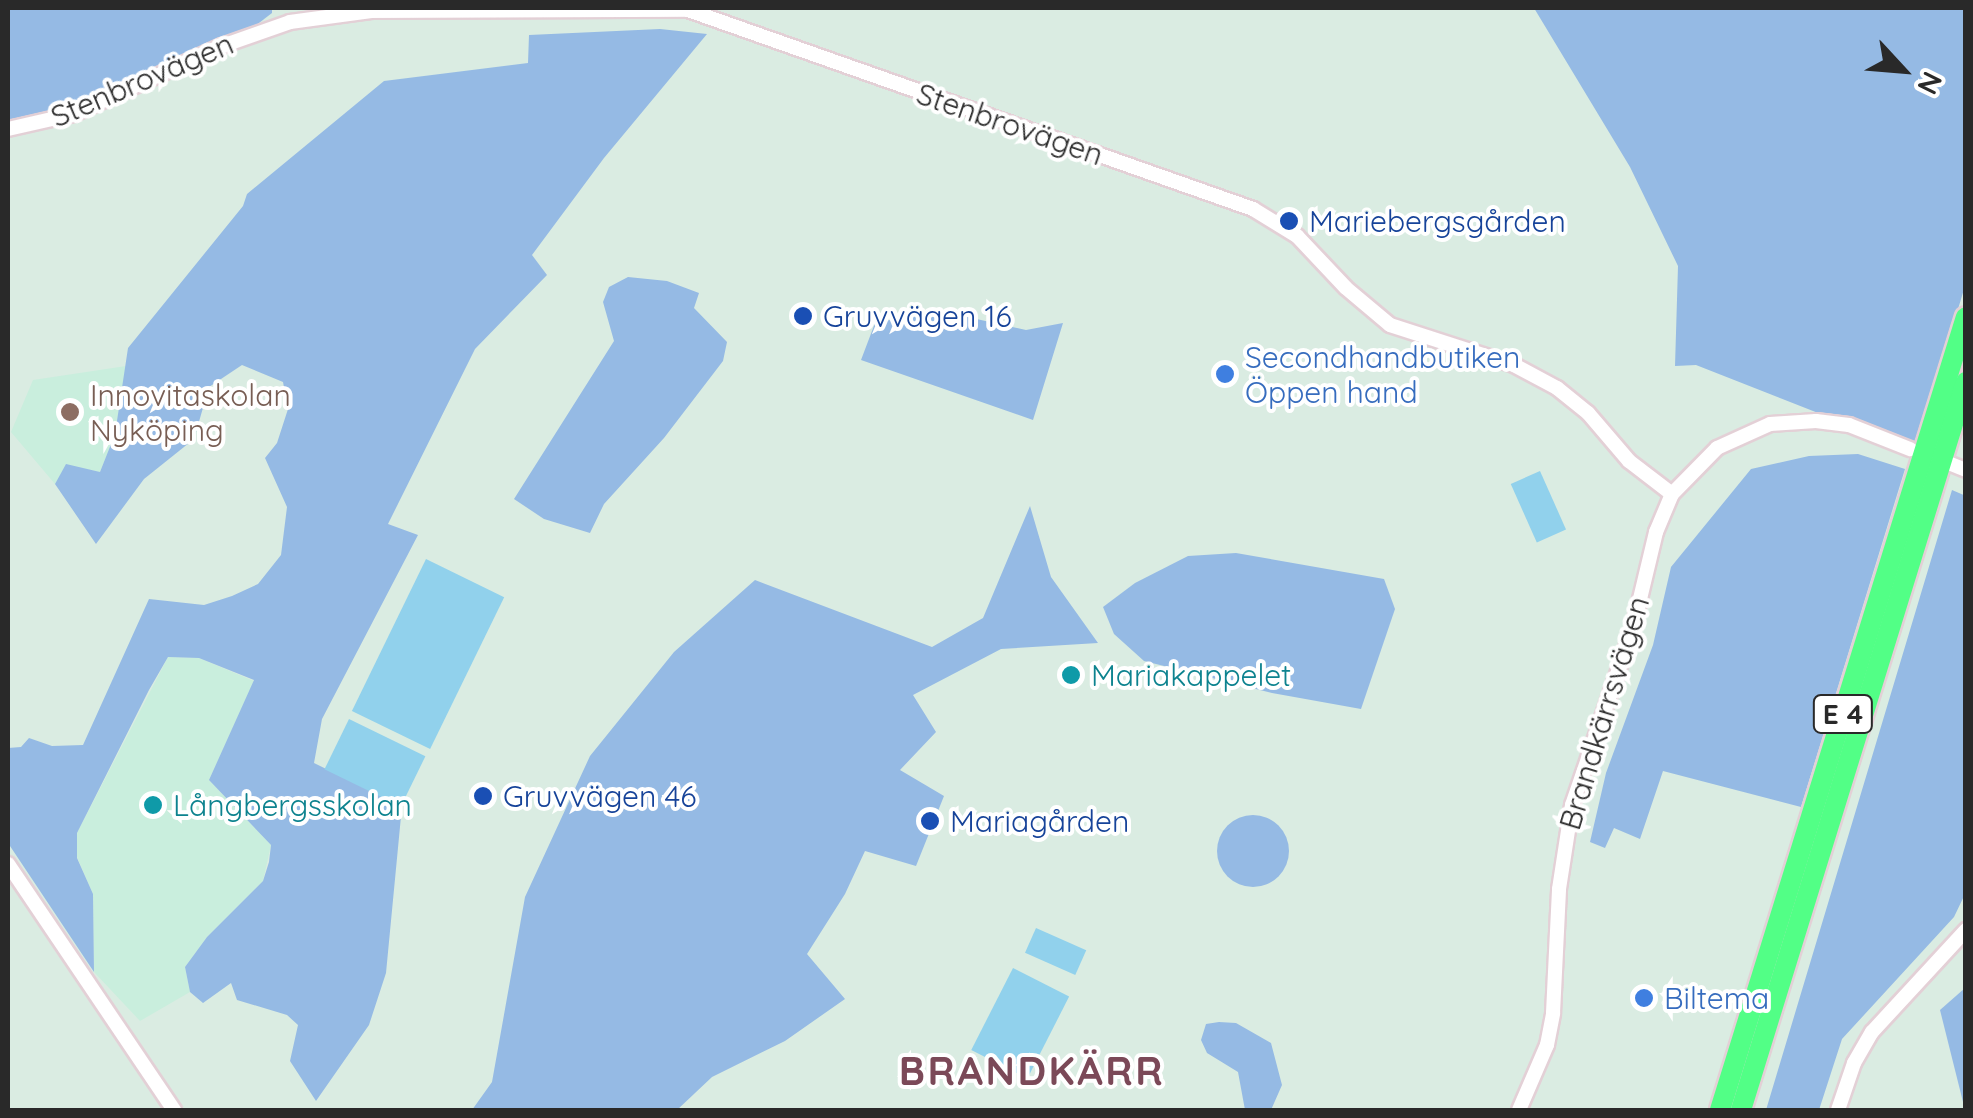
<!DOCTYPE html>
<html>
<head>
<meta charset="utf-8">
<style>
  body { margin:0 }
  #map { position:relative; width:1973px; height:1118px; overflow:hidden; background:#daece2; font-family:Quicksand,sans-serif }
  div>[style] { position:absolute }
  .education>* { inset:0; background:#c9eedd }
  .green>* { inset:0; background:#95bae4 }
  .round { border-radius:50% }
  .pitch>* { inset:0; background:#91d1ec; transform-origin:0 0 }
  .roads { filter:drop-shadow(2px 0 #e3d0d6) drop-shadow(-2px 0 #e3d0d6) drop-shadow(0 2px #e3d0d6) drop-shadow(0 -2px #e3d0d6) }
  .minor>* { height:14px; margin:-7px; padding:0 7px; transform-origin:7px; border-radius:7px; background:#fff }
  .highway>* { height:20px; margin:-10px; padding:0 10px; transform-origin:10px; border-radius:10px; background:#52ff86 }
  .dots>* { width:28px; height:28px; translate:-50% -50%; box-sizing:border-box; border:5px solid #fff; border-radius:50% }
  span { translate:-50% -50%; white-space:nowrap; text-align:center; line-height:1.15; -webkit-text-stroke:8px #fff; paint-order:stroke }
  .shield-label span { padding:2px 8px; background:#fff; border:2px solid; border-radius:8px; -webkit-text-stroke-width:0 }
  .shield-label { font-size:28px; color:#292929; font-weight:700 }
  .street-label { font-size:30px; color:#292929 }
  .transit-label { font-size:30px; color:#164399 }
  .left { translate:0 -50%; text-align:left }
  .shop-label { font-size:30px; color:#366cbe }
  .education-label { font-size:30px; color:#785e54 }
  .culture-label { font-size:30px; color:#0d838f }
  .district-label { font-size:40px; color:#7b4958; font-weight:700; letter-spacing:2.5px }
  .frame { position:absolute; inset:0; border:10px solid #292929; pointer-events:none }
  .north { position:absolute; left:1853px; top:20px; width:100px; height:100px; -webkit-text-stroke:8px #fff; paint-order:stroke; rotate:116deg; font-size:28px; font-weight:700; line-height:40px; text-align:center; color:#292929 }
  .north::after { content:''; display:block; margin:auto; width:35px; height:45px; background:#292929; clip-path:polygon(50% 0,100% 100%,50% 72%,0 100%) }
</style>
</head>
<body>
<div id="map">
  <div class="education">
    <i style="clip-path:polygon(126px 366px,115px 435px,100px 472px,66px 465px,55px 484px,11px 432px,33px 380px)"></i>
    <i style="clip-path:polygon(168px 657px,199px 658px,254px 681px,209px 780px,271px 845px,263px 881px,207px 937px,185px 967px,190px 992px,140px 1021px,94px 972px,93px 894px,77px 857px,77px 833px)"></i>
  </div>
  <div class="green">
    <i style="clip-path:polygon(8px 8px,272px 8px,272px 13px,255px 26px,68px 110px,8px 120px)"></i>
    <i style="clip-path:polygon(1534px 8px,1965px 8px,1965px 286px,1915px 451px,1696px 365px,1675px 366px,1678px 266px,1630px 167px)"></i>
    <i style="clip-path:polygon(660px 29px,707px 34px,604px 158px,532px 255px,547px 275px,475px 349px,388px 524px,418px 535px,322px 719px,314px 763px,402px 806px,386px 973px,369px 1025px,316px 1101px,290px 1061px,298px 1025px,287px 1015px,237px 1000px,231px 983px,203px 1003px,190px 992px,185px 967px,207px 937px,263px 881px,269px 862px,271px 845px,209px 780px,254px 680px,199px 658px,168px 657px,149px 690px,77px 833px,77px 858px,93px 894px,94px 972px,8px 843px,8px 748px,21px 747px,29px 738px,52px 746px,83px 745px,149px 599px,204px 605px,232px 596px,258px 584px,281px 555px,287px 507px,265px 458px,277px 443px,288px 409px,283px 382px,242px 365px,209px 387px,194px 439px,144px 479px,96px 544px,55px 484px,66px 464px,100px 472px,115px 434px,128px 348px,243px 206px,247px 194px,384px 81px,528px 63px,529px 35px)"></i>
    <i style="clip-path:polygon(628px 277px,667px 281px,699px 293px,694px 308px,727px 342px,723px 361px,664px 438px,604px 504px,590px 533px,544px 519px,514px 499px,614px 341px,603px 302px,609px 287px)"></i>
    <i style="clip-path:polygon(925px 313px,954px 314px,1026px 330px,1063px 323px,1033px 420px,861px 360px,875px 323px)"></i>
    <i style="clip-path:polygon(1858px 454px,1905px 469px,1801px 807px,1663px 771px,1640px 839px,1614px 828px,1605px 848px,1590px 842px,1606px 773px,1653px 645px,1671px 567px,1751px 469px,1809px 456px)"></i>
    <i style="clip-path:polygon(1952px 490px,1966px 496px,1965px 894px,1954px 917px,1842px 1039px,1819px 1110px,1766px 1110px)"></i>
    <i style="clip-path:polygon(1030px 506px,1051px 577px,1098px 643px,1001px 649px,913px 695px,936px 732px,900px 770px,944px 796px,916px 866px,865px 851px,845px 894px,807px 954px,845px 999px,785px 1041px,712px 1077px,677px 1110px,472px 1110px,492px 1082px,525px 897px,590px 756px,674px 652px,755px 580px,932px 647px,983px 618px)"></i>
    <i style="clip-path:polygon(1236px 553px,1384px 579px,1395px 609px,1361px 709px,1272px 693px,1144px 661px,1114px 634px,1103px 607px,1135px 583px,1188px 556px)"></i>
    <i class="round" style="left:1217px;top:815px;width:72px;height:72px"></i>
    <i style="clip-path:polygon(1965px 988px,1966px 1110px,1965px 1110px,1940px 1010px)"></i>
    <i style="clip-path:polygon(1219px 1022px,1236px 1023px,1271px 1043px,1282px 1085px,1271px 1110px,1245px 1110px,1238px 1072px,1207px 1053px,1201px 1040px,1206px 1024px)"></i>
  </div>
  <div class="pitch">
    <i style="left:1540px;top:471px;width:64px;height:32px;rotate:66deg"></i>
    <i style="left:426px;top:559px;width:87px;height:169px;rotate:26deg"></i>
    <i style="left:349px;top:719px;width:85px;height:56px;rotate:26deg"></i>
    <i style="left:1036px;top:928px;width:55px;height:27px;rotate:24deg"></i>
    <i style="left:1013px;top:968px;width:63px;height:92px;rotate:27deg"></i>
  </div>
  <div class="roads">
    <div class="minor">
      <i style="left:8px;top:129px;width:68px;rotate:-12.8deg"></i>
      <i style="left:74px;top:114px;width:163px;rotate:-24.7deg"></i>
      <i style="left:222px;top:46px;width:72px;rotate:-19.4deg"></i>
      <i style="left:290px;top:22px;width:82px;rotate:-7.7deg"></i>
      <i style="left:371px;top:11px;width:317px;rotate:-0.2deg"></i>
      <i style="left:688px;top:10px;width:599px;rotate:19.4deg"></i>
      <i style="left:1253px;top:209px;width:52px;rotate:31.5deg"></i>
      <i style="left:1297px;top:236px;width:71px;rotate:46.7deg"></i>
      <i style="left:1346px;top:288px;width:57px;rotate:40.1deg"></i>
      <i style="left:1390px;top:325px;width:130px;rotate:17.9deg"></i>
      <i style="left:1514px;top:365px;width:49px;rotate:28.1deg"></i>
      <i style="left:1557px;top:388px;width:40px;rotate:39deg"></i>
      <i style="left:1588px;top:413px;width:63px;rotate:49.5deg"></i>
      <i style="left:1629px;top:461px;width:54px;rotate:37.5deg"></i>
      <i style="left:1951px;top:464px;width:16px;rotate:22deg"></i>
      <i style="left:8px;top:864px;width:297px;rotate:56deg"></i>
      <i style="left:1519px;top:1110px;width:71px;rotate:-66.7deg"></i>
      <i style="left:1547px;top:1045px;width:33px;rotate:-79deg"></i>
      <i style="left:1553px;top:1013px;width:124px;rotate:-87.2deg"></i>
      <i style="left:1559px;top:889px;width:85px;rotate:-81.2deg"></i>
      <i style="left:1572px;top:805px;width:187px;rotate:-71deg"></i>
      <i style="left:1633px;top:628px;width:99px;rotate:-76.5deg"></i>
      <i style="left:1656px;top:532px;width:41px;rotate:-67.2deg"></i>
      <i style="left:1672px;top:494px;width:64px;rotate:-45.6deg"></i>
      <i style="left:1717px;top:448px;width:58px;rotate:-24.4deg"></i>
      <i style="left:1770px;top:424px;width:46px;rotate:-3.7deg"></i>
      <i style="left:1816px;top:421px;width:33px;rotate:7deg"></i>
      <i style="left:1849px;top:425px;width:66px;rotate:21.5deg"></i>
      <i style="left:1838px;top:1110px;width:50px;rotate:-71.2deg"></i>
      <i style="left:1854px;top:1063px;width:36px;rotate:-60deg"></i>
      <i style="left:1872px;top:1032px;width:139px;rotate:-47.3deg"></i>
    </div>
    <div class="highway">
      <i style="left:1720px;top:1110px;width:830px;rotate:-72.77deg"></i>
      <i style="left:1741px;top:1110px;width:762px;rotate:-72.83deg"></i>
    </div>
  </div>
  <div class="dots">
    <i style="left:1289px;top:221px;background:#1a4fb4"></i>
    <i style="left:803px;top:316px;background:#1a4fb4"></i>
    <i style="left:1225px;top:374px;background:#3f7fe0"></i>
    <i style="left:70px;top:412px;background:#8d6e63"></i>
    <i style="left:1071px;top:675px;background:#0f9aa8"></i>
    <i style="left:483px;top:796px;background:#1a4fb4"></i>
    <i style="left:153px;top:805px;background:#0f9aa8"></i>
    <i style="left:930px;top:821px;background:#1a4fb4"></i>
    <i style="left:1644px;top:998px;background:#3f7fe0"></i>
  </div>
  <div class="shield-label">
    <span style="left:1843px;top:714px">E 4</span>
  </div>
  <div class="street-label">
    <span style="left:142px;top:80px;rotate:-23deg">Stenbrovägen</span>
    <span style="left:1010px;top:124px;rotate:19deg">Stenbrovägen</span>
    <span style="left:1604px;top:713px;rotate:-73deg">Brandkärrsvägen</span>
  </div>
  <div class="transit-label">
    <span class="left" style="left:1309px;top:221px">Mariebergsgården</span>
    <span class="left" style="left:823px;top:316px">Gruvvägen 16</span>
    <span class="left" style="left:503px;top:796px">Gruvvägen 46</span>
    <span class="left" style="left:950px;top:821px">Mariagården</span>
  </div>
  <div class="shop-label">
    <span class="left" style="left:1245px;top:374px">Secondhandbutiken<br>Öppen hand</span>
    <span class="left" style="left:1664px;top:998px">Biltema</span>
  </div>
  <div class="education-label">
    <span class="left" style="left:90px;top:412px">Innovitaskolan<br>Nyköping</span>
  </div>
  <div class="culture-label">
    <span class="left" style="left:1091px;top:675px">Mariakappelet</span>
    <span class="left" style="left:173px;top:805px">Långbergsskolan</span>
  </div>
  <div class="district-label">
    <span style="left:1032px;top:1070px">BRANDKÄRR</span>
  </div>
  <div class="frame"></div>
  <div class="north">N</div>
</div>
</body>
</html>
